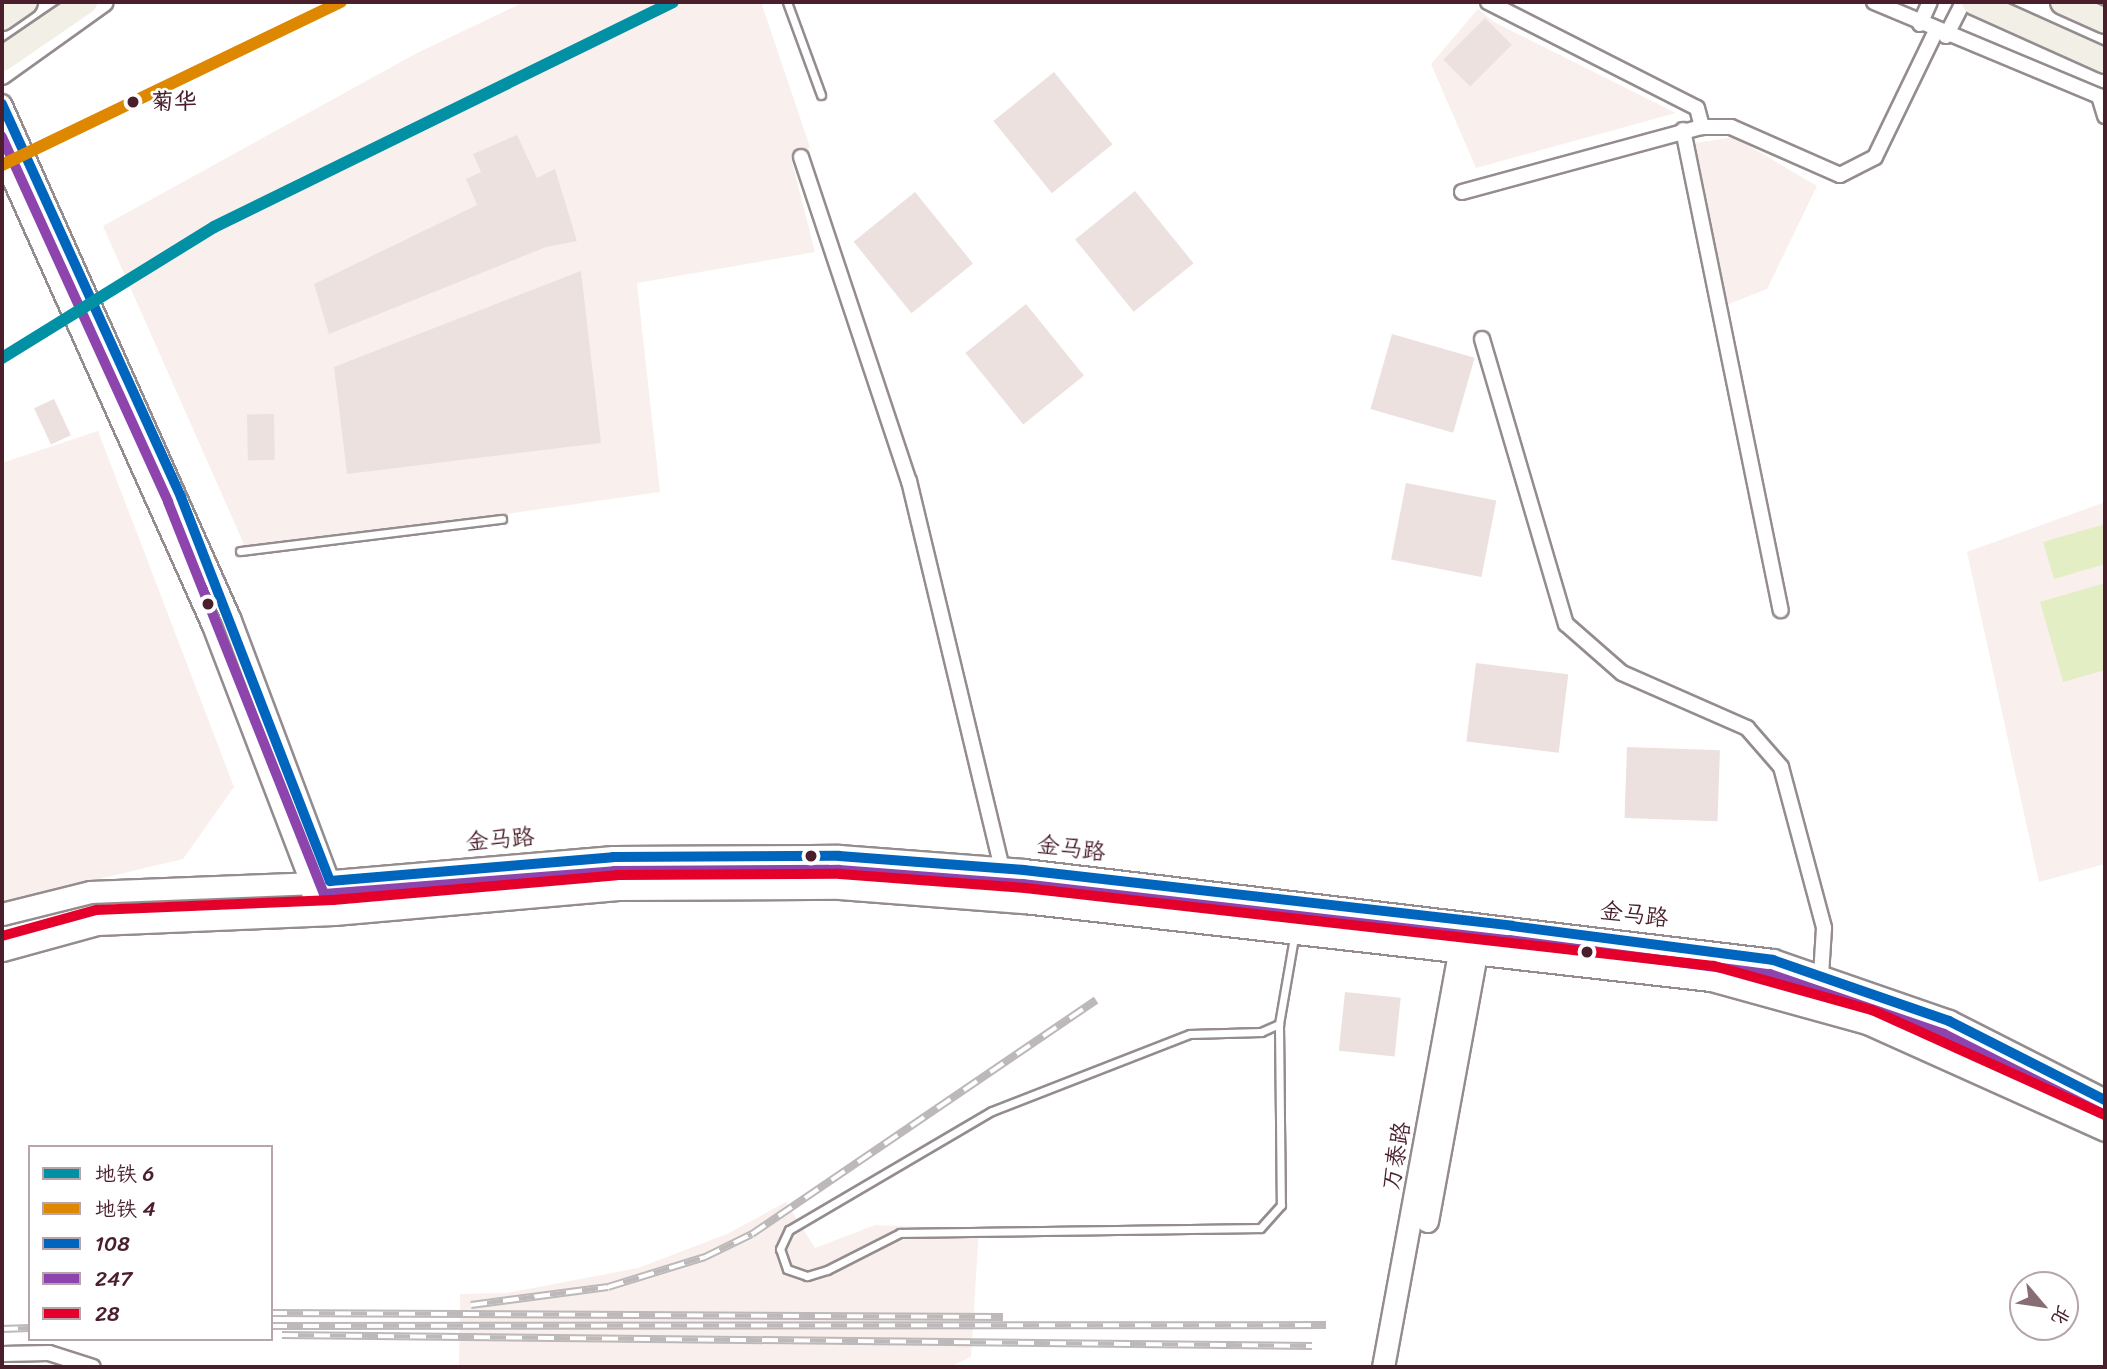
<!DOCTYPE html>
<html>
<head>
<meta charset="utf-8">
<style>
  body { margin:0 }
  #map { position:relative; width:2107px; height:1369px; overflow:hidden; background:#fff; font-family:Sriracha,"LXGW WenKai TC",sans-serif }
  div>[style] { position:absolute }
  .built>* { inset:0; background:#f9f0ed }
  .green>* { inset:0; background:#e4eec4 }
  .building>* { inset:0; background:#ece1df; transform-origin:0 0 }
  .roads { filter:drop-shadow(2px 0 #948c8e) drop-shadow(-2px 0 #948c8e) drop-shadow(0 2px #948c8e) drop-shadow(0 -2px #948c8e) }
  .service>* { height:7px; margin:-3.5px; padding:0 3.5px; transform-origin:3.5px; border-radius:3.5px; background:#fff }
  .minor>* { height:14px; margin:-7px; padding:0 7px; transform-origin:7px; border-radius:7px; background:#fff }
  .tertiary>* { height:18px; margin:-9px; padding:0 9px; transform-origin:9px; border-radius:9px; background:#fff }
  .secondary>* { height:21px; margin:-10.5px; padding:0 10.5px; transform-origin:10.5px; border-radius:10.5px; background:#fff }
  .trunk>* { height:24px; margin:-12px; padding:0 12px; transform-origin:12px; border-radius:12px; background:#f2efe6 }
  .rail>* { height:8px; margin-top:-4px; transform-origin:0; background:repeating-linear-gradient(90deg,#fff 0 16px,#bdb8b9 0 32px); box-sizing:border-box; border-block:2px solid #bdb8b9 }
  .bus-1>* { height:10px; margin:-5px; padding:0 5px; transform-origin:5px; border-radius:5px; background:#0065bd }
  .bus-2>* { height:10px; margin:-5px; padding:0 5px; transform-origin:5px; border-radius:5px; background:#8e44ad }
  .bus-3>* { height:10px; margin:-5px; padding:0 5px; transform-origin:5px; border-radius:5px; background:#e4002b }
  .metro-1>* { height:12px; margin:-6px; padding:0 6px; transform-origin:6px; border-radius:6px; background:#0290a4 }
  .metro-2>* { height:12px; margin:-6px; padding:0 6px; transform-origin:6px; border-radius:6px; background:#d80 }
  .dots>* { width:19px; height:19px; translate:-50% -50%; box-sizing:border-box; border:4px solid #fff; border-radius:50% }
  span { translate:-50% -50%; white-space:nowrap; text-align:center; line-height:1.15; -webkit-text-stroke:5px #fff; paint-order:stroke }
  .stop-label { font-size:23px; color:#4a1f2b; font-weight:700 }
  .left { translate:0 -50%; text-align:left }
  .street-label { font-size:23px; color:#4a1f2b }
  .frame { position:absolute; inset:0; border:4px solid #4a1f2b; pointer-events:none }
  .legend { position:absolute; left:28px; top:1145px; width:245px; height:196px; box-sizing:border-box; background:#fff; border:2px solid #b7a5aa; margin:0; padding:9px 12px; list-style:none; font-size:21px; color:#4a1f2b }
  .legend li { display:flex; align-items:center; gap:14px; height:35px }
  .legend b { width:35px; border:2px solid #b7a5aa }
  .north { position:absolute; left:2009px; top:1271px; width:70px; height:70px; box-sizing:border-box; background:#fff; border:2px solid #b7a5aa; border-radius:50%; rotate:119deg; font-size:19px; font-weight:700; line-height:28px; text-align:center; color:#4a1f2b }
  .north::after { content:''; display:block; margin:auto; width:24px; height:32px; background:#896d75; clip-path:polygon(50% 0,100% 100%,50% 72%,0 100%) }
</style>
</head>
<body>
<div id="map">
  <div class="built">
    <i style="clip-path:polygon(524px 2px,761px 2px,810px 147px,791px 158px,815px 252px,637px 283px,660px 492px,247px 551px,103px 226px,417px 53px)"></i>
    <i style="clip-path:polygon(1478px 9px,1494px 22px,1676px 113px,1476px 168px,1431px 64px)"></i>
    <i style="clip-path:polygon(1734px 137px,1817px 186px,1767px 289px,1724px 306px,1694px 143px)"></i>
    <i style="clip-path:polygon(98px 431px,234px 787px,183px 859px,2px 902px,2px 463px)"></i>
    <i style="clip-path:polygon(2105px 502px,2105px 864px,2039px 882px,1967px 552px)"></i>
    <i style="clip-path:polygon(786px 1202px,815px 1248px,875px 1225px,979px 1229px,971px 1357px,949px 1367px,459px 1367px,460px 1294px,507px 1293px,638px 1268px,727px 1234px)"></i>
  </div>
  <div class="green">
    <i style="clip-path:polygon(2105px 524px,2105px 564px,2054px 579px,2043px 542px)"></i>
    <i style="clip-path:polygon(2105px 583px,2105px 670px,2063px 682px,2040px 602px)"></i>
  </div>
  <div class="building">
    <i style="left:1485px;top:18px;width:38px;height:59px;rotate:45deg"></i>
    <i style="left:1054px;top:72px;width:93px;height:78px;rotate:51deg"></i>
    <i style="clip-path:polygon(517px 135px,537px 178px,555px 169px,577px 241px,546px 247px,329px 334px,314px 284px,477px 205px,466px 179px,481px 172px,473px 154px)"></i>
    <i style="left:1135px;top:191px;width:93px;height:77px;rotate:51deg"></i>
    <i style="left:915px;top:192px;width:92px;height:79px;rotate:51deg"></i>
    <i style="clip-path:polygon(581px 271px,601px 443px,347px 474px,334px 367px)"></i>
    <i style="left:1026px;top:304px;width:92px;height:78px;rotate:51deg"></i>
    <i style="left:1392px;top:334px;width:86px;height:78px;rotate:16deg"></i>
    <i style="left:54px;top:399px;width:40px;height:22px;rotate:65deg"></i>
    <i style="left:274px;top:414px;width:46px;height:27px;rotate:89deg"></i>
    <i style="left:1406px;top:483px;width:92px;height:78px;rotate:11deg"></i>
    <i style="left:1476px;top:663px;width:93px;height:79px;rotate:7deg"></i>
    <i style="left:1627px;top:747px;width:93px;height:71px;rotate:2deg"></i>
    <i style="left:1345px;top:992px;width:56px;height:59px;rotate:6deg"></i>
  </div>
  <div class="roads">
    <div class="service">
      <i style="left:787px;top:2px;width:99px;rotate:69.9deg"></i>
      <i style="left:240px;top:551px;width:264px;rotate:-7deg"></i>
      <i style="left:1279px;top:1024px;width:181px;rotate:89.4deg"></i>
      <i style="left:1281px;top:1205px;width:31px;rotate:132deg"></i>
      <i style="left:1260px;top:1228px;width:360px;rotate:179.2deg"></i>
      <i style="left:900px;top:1233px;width:82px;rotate:153.1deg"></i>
      <i style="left:827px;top:1270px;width:21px;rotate:163deg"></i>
      <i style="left:807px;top:1276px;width:21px;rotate:-161deg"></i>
      <i style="left:787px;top:1269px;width:21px;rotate:-109deg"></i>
      <i style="left:780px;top:1249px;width:21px;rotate:-65deg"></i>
      <i style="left:789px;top:1230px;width:235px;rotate:-30.4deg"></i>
      <i style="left:992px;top:1111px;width:212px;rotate:-21.3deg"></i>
      <i style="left:1190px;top:1034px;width:71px;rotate:-1.6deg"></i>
      <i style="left:1261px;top:1032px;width:20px;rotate:-24deg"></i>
      <i style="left:1279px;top:1024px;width:88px;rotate:-80.2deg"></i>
    </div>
    <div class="minor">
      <i style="left:1488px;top:2px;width:234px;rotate:26.9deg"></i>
      <i style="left:1697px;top:108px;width:20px;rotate:75deg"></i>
      <i style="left:1874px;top:2px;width:244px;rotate:22.7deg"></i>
      <i style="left:2099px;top:96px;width:21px;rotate:73deg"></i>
      <i style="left:1920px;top:24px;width:24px;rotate:-66deg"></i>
      <i style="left:1946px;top:36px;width:38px;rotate:-63deg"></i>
      <i style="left:1683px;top:130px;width:490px;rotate:78.5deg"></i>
      <i style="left:801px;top:157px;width:342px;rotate:71.6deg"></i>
      <i style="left:909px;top:481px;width:398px;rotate:76.5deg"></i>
      <i style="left:1462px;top:192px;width:249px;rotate:-15.2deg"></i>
      <i style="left:1702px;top:127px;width:29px"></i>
      <i style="left:1731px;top:127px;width:119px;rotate:23.8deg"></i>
      <i style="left:1840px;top:175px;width:39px;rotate:-27deg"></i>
      <i style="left:1875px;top:157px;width:140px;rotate:-64.2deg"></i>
      <i style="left:1482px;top:339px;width:297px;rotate:73.6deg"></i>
      <i style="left:1566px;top:624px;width:74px;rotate:41.2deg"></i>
      <i style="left:1622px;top:673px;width:137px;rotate:23.7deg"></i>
      <i style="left:1747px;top:728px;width:52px;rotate:48.9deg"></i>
      <i style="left:1781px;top:767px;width:167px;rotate:75deg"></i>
      <i style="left:1824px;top:928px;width:48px;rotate:93.6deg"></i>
      <i style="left:2px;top:1354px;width:47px;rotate:-1.2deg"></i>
      <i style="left:49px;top:1353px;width:46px;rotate:17.7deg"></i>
    </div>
    <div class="tertiary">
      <i style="left:2px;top:75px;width:125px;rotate:-35.6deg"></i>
      <i style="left:2px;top:104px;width:563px;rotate:65.99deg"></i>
      <i style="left:231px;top:618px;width:281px;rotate:69.4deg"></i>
      <i style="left:330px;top:881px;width:33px;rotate:83deg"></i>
      <i style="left:2px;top:157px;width:514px;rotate:65.88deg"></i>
      <i style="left:212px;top:626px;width:275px;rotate:69.1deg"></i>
      <i style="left:310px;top:883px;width:32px;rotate:83deg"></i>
    </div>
    <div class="secondary">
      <i style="left:2px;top:914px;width:91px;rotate:-14deg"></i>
      <i style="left:90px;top:892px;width:220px;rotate:-2.3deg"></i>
      <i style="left:310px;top:883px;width:304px;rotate:-4.9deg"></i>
      <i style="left:613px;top:857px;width:226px;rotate:-0.3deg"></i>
      <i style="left:839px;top:856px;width:186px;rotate:4.3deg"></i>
      <i style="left:1024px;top:870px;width:754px;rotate:6.85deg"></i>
      <i style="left:1773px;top:960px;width:186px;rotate:19.1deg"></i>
      <i style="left:1949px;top:1021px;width:175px;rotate:26.9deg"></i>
      <i style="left:2px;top:950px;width:98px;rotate:-15.3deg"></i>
      <i style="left:97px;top:924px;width:237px;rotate:-2.4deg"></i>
      <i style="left:334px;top:914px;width:285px;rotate:-5deg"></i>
      <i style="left:618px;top:889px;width:222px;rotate:-0.3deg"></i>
      <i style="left:840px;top:888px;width:185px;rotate:4.4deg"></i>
      <i style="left:1024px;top:902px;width:691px;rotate:6.48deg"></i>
      <i style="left:1711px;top:980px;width:162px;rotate:15.4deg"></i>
      <i style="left:1867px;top:1023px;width:261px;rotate:24.2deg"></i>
      <i style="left:1427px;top:1221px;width:272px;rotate:-79.6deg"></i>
      <i style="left:1383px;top:1367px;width:422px;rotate:-79.6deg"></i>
    </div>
    <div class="trunk">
      <i style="left:1974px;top:2px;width:144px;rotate:24.2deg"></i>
      <i style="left:2063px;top:2px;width:46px;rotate:24.3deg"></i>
      <i style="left:2px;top:18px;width:28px;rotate:-35deg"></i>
      <i style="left:2px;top:59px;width:101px;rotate:-34.5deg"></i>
    </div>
  </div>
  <div class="rail">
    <i style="left:471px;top:1305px;width:138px;rotate:-7.5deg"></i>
    <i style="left:608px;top:1287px;width:102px;rotate:-17.2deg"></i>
    <i style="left:705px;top:1257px;width:52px;rotate:-26.1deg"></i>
    <i style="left:752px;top:1234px;width:416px;rotate:-34.2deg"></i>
    <i style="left:271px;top:1313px;width:732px;rotate:0.31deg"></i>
    <i style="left:271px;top:1326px;width:1055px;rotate:-0.05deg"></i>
    <i style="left:2px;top:1329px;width:28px;rotate:-2deg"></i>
    <i style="left:282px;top:1335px;width:1030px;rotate:0.61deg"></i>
  </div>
  <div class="bus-1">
    <i style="left:2px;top:104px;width:432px;rotate:65.5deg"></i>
    <i style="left:181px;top:497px;width:412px;rotate:68.8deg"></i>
    <i style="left:330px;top:881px;width:284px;rotate:-4.8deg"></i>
    <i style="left:613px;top:857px;width:226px;rotate:-0.3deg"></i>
    <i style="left:839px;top:856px;width:186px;rotate:4.3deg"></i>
    <i style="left:1024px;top:870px;width:491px;rotate:6.5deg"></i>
    <i style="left:1512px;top:926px;width:263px;rotate:7.4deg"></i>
    <i style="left:1773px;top:960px;width:186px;rotate:19.1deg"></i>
    <i style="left:1949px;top:1021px;width:175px;rotate:26.9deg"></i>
  </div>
  <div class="bus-2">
    <i style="left:2px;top:137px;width:401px;rotate:65.5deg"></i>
    <i style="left:168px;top:502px;width:422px;rotate:68.3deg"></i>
    <i style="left:324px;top:894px;width:291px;rotate:-4.5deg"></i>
    <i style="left:614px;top:871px;width:225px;rotate:-0.3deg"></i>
    <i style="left:839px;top:870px;width:185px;rotate:4.4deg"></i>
    <i style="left:1023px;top:884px;width:490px;rotate:6.6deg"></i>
    <i style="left:1510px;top:940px;width:262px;rotate:7.5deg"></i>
    <i style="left:1770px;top:974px;width:184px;rotate:19deg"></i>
    <i style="left:1944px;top:1034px;width:174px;rotate:26.7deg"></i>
  </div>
  <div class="bus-3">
    <i style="left:2px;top:936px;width:98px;rotate:-15.5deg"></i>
    <i style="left:96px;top:910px;width:237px;rotate:-2.4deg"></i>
    <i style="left:333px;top:900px;width:285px;rotate:-5deg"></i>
    <i style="left:617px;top:875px;width:223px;rotate:-0.3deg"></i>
    <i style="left:840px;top:874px;width:186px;rotate:4.3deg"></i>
    <i style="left:1025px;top:888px;width:693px;rotate:6.46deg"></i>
    <i style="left:1714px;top:966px;width:164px;rotate:15.6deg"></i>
    <i style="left:1872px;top:1010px;width:256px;rotate:24.3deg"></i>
  </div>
  <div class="metro-1">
    <i style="left:2px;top:358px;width:249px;rotate:-31.7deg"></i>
    <i style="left:214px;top:227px;width:511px;rotate:-26.11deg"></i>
  </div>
  <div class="metro-2">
    <i style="left:2px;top:165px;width:376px;rotate:-25.7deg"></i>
  </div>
  <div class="dots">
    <i style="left:133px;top:102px;background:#4a1f2b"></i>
    <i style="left:208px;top:604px;background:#4a1f2b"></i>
    <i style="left:811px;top:856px;background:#4a1f2b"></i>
    <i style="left:1587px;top:952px;background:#4a1f2b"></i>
  </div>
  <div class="stop-label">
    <span class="left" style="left:151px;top:102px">菊华</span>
  </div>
  <div class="street-label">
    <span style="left:500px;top:840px;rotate:-5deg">金马路</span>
    <span style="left:1071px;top:849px;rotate:7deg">金马路</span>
    <span style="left:1634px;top:915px;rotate:7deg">金马路</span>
    <span style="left:1397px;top:1156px;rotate:-80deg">万泰路</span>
  </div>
  <div class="frame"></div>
  <ul class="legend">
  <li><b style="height:9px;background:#0290a4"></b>地铁 6</li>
  <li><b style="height:9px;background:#d80"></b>地铁 4</li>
  <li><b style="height:9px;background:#0065bd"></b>108</li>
  <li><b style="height:9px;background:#8e44ad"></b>247</li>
  <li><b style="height:9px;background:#e4002b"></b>28</li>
  </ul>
  <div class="north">北</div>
</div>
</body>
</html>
